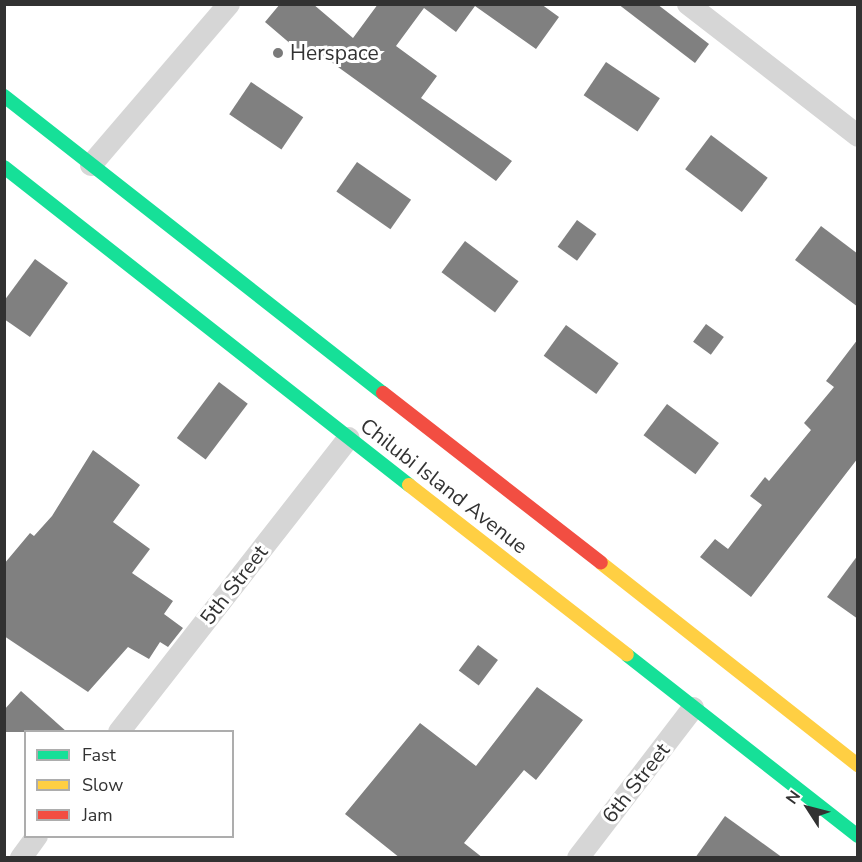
<!DOCTYPE html>
<html>
<head>
<meta charset="utf-8">
<style>
  body { margin:0 }
  #map { position:relative; width:862px; height:862px; overflow:hidden; background:#fff; font-family:"Nunito Sans",sans-serif }
  div>[style] { position:absolute }
  .building>* { inset:0; background:#808080; transform-origin:0 0 }
  .street>* { height:22px; margin:-11px; padding:0 11px; transform-origin:11px; border-radius:11px; background:#d6d6d6 }
  .fast>* { height:14px; margin:-7px; padding:0 7px; transform-origin:7px; border-radius:7px; background:#16e098 }
  .slow>* { height:14px; margin:-7px; padding:0 7px; transform-origin:7px; border-radius:7px; background:#ffcf43 }
  .jam>* { height:14px; margin:-7px; padding:0 7px; transform-origin:7px; border-radius:7px; background:#f24e42 }
  .dots>* { width:16px; height:16px; translate:-50% -50%; box-sizing:border-box; border:3px solid #fff; border-radius:50% }
  span { translate:-50% -50%; white-space:nowrap; text-align:center; line-height:1.15; -webkit-text-stroke:6px #fff; paint-order:stroke }
  .poi-label { font-size:21px; color:#323232 }
  .left { translate:0 -50%; text-align:left }
  .street-label { font-size:21px; color:#323232 }
  .frame { position:absolute; inset:0; border:6px solid #323232; pointer-events:none }
  .legend { position:absolute; left:24px; top:730px; width:210px; height:108px; box-sizing:border-box; background:#fff; border:2px solid #adadad; margin:0; padding:8px 10px; list-style:none; font-size:18px; color:#323232 }
  .legend li { display:flex; align-items:center; gap:12px; height:30px }
  .legend b { width:30px; border:2px solid #adadad }
  .north { position:absolute; left:778px; top:778px; width:60px; height:60px; -webkit-text-stroke:4px #fff; paint-order:stroke; rotate:306deg; font-size:16px; font-weight:700; line-height:24px; text-align:center; color:#323232 }
  .north::after { content:''; display:block; margin:auto; width:21px; height:27px; background:#323232; clip-path:polygon(50% 0,100% 100%,50% 72%,0 100%) }
</style>
</head>
<body>
<div id="map">
  <div class="building">
    <i style="clip-path:polygon(280px 4px,313px 4px,353px 38px,378px 4px,541px 4px,559px 17px,536px 49px,475px 6px,456px 32px,424px 8px,396px 46px,437px 76px,421px 98px,512px 161px,496px 181px,320px 54px,313px 63px,265px 22px)"></i>
    <i style="clip-path:polygon(618px 4px,657px 4px,709px 44px,695px 63px)"></i>
    <i style="left:606px;top:62px;width:65px;height:40px;rotate:34deg"></i>
    <i style="left:251px;top:82px;width:63px;height:39px;rotate:34deg"></i>
    <i style="left:711px;top:135px;width:71px;height:43px;rotate:37deg"></i>
    <i style="left:357px;top:162px;width:66px;height:36px;rotate:35deg"></i>
    <i style="left:577px;top:220px;width:24px;height:33px;rotate:36deg"></i>
    <i style="clip-path:polygon(821px 226px,858px 254px,858px 307px,795px 260px)"></i>
    <i style="left:465px;top:241px;width:67px;height:39px;rotate:37deg"></i>
    <i style="clip-path:polygon(35px 259px,68px 283px,30px 337px,4px 319px,4px 301px)"></i>
    <i style="left:706px;top:324px;width:22px;height:22px;rotate:36deg"></i>
    <i style="left:566px;top:325px;width:65px;height:38px;rotate:36deg"></i>
    <i style="clip-path:polygon(858px 339px,858px 458px,751px 597px,700px 557px,715px 539px,728px 549px,762px 505px,750px 496px,765px 477px,769px 481px,811px 430px,804px 423px,834px 387px,826px 381px)"></i>
    <i style="left:219px;top:382px;width:36px;height:70px;rotate:37deg"></i>
    <i style="left:667px;top:404px;width:65px;height:39px;rotate:37deg"></i>
    <i style="clip-path:polygon(93px 450px,140px 485px,113px 522px,150px 549px,132px 573px,173px 601px,164px 614px,183px 628px,168px 647px,160px 642px,149px 659px,128px 647px,88px 692px,4px 636px,4px 564px,30px 533px,34px 536px,52px 516px)"></i>
    <i style="clip-path:polygon(858px 555px,858px 619px,827px 597px)"></i>
    <i style="left:478px;top:645px;width:25px;height:32px;rotate:37deg"></i>
    <i style="clip-path:polygon(537px 687px,583px 720px,536px 780px,524px 770px,464px 843px,483px 858px,400px 858px,345px 814px,420px 723px,476px 766px)"></i>
    <i style="clip-path:polygon(21px 691px,67px 732px,4px 732px,4px 710px)"></i>
    <i style="clip-path:polygon(725px 816px,783px 858px,695px 858px)"></i>
  </div>
  <div class="street">
    <i style="left:688px;top:4px;width:215px;rotate:37.8deg"></i>
    <i style="left:91px;top:165px;width:212px;rotate:-49.4deg"></i>
    <i style="left:119px;top:732px;width:373px;rotate:-52deg"></i>
    <i style="left:21px;top:858px;width:27px;rotate:-54deg"></i>
    <i style="left:578px;top:858px;width:189px;rotate:-52.5deg"></i>
  </div>
  <div class="fast">
    <i style="left:4px;top:96px;width:482px;rotate:38.1deg"></i>
    <i style="left:4px;top:167px;width:515px;rotate:38.14deg"></i>
    <i style="left:627px;top:655px;width:293px;rotate:38.1deg"></i>
  </div>
  <div class="slow">
    <i style="left:409px;top:485px;width:276px;rotate:37.9deg"></i>
    <i style="left:601px;top:563px;width:327px;rotate:38.2deg"></i>
  </div>
  <div class="jam">
    <i style="left:383px;top:393px;width:276px;rotate:37.9deg"></i>
  </div>
  <div class="dots">
    <i style="left:278px;top:53px;background:#7a7a7a"></i>
  </div>
  <div class="poi-label">
    <span class="left" style="left:290px;top:53px">Herspace</span>
  </div>
  <div class="street-label">
    <span style="left:444px;top:486px;rotate:38deg">Chilubi Island Avenue</span>
    <span style="left:234px;top:585px;rotate:-52deg">5th Street</span>
    <span style="left:636px;top:783px;rotate:-52deg">6th Street</span>
  </div>
  <div class="frame"></div>
  <ul class="legend">
  <li><b style="height:8px;background:#16e098"></b>Fast</li>
  <li><b style="height:8px;background:#ffcf43"></b>Slow</li>
  <li><b style="height:8px;background:#f24e42"></b>Jam</li>
  </ul>
  <div class="north">N</div>
</div>
</body>
</html>
